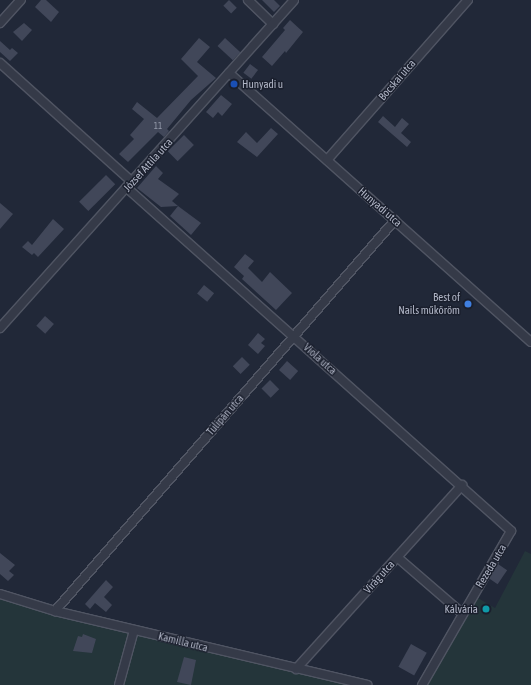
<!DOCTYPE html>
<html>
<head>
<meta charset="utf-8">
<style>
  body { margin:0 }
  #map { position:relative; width:531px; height:685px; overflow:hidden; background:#212838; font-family:"Asap Condensed",sans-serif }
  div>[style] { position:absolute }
  .green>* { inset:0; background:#24353a }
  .building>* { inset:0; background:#414759; transform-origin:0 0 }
  .roads { filter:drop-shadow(1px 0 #505563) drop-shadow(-1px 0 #505563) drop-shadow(0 1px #505563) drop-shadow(0 -1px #505563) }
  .minor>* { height:8px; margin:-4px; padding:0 4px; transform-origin:4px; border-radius:4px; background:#353a48 }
  .dots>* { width:11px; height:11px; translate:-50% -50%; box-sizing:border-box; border:2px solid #1a1f2d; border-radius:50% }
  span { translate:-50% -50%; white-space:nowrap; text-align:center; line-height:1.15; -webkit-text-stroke:3px #1a1f2d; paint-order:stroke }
  .number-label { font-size:9px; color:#949aaa }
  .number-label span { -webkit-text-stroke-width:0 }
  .street-label { font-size:11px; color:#b0b5c5 }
  .poi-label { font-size:11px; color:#b0b5c5 }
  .left { translate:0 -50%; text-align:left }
  .right { translate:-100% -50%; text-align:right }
</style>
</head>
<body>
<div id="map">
  <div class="green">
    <i style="clip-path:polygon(525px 551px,531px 554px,531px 685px,427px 685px,478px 598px,495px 608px)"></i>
    <i style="clip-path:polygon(0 599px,82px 621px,349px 685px,0 685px)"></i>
  </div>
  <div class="building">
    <i style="clip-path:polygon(41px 0,46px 0,59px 12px,51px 22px,35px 7px)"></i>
    <i style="left:229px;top:0;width:11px;height:8px;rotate:45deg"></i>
    <i style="clip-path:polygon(262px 0,274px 0,280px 6px,274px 12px)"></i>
    <i style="clip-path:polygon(290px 20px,303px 32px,286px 53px,285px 51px,272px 66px,262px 57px,285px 30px,283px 28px)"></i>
    <i style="clip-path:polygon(24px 23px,32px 30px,22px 41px,13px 32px)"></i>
    <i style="clip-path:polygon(199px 38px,210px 47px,197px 62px,216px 78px,191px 100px,167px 129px,169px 131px,164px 137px,158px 132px,128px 162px,119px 154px,134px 139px,130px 135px,144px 119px,132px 109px,137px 102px,157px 118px,198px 76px,181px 59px)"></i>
    <i style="left:225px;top:38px;width:21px;height:11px;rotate:43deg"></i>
    <i style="clip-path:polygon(0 41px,10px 50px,12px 48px,18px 53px,10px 61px,0 52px)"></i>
    <i style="left:250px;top:64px;width:10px;height:11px;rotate:37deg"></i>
    <i style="clip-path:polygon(221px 95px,232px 104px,222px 116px,218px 112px,213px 118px,206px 112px)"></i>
    <i style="clip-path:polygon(383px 116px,395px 127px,402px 118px,409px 124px,401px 133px,411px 142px,407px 147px,378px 122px)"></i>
    <i style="clip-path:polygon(271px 128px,278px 134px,257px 157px,237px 142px,246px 132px,257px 143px)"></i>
    <i style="left:184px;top:135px;width:14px;height:23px;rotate:45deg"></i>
    <i style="clip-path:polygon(156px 166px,163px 173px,158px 179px,179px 194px,172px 201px,178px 206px,161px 207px,137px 188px)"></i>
    <i style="left:106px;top:175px;width:13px;height:38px;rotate:45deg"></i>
    <i style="clip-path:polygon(0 203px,13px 214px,0 229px)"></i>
    <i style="clip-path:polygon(178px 206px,201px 223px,191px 235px,170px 216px)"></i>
    <i style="clip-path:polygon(53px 219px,64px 229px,38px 257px,34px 253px,32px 255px,22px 247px,28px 241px,32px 245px)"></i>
    <i style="clip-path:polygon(245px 254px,254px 261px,248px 268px,262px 282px,270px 272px,292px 293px,276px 310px,242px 279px,244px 276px,234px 267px)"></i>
    <i style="left:204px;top:285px;width:13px;height:11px;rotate:39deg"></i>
    <i style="left:45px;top:316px;width:12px;height:13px;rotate:42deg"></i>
    <i style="clip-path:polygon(258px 333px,265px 339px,261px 343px,265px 346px,258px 354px,248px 345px)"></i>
    <i style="left:242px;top:357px;width:11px;height:13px;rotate:45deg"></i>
    <i style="left:287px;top:361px;width:15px;height:12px;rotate:42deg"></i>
    <i style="left:270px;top:380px;width:13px;height:12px;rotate:45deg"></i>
    <i style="clip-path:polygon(0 553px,15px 565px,9px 571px,14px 575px,8px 581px,0 574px)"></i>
    <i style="left:498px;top:564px;width:11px;height:17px;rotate:34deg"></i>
    <i style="clip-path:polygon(106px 580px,113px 587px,104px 597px,112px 605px,106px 612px,95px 603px,90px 609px,85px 604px)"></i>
    <i style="clip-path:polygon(83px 634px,96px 639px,92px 653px,73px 651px,78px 636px,82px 637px)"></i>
    <i style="left:411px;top:644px;width:18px;height:26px;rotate:29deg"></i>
    <i style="clip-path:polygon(184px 657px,196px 660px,191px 685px,177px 682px)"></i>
  </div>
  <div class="roads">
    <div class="minor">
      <i style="left:248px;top:0;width:35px;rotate:44deg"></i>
      <i style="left:0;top:23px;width:31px;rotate:-48deg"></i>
      <i style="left:0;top:63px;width:178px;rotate:42deg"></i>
      <i style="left:229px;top:73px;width:404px;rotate:41.7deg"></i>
      <i style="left:327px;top:160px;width:213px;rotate:-48.6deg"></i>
      <i style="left:127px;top:188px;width:515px;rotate:41.77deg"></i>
      <i style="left:511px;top:531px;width:178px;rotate:120deg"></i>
      <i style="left:0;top:328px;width:440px;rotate:-48.1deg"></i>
      <i style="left:397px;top:557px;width:87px;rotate:40.8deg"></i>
      <i style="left:0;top:594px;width:58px;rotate:17.2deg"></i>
      <i style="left:55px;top:611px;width:321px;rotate:13.3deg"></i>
      <i style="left:55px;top:611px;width:518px;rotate:-48.99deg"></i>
      <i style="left:296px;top:669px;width:248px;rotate:-47.9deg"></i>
      <i style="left:119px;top:685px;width:57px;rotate:-74.7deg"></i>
    </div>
  </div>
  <div class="dots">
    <i style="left:234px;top:84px;background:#1a4fb4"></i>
    <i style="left:468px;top:304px;background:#3f7fe0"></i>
    <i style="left:486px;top:609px;background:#0f9aa8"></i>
  </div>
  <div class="number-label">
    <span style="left:158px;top:126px">11</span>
  </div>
  <div class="street-label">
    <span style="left:397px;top:80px;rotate:-49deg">Bocskai utca</span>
    <span style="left:148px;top:165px;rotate:-48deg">József Attila utca</span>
    <span style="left:380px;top:207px;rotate:41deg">Hunyadi utca</span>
    <span style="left:320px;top:359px;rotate:42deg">Viola utca</span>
    <span style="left:225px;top:415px;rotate:-49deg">Tulipán utca</span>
    <span style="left:491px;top:566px;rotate:-59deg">Rezeda utca</span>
    <span style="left:379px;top:577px;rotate:-48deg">Virág utca</span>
    <span style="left:183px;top:642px;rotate:14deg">Kamilla utca</span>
  </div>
  <div class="poi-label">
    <span class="left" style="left:242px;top:84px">Hunyadi u</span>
    <span class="right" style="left:460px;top:304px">Best of<br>Nails műköröm</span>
    <span class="right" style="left:478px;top:609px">Kálvária</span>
  </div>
</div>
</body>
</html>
